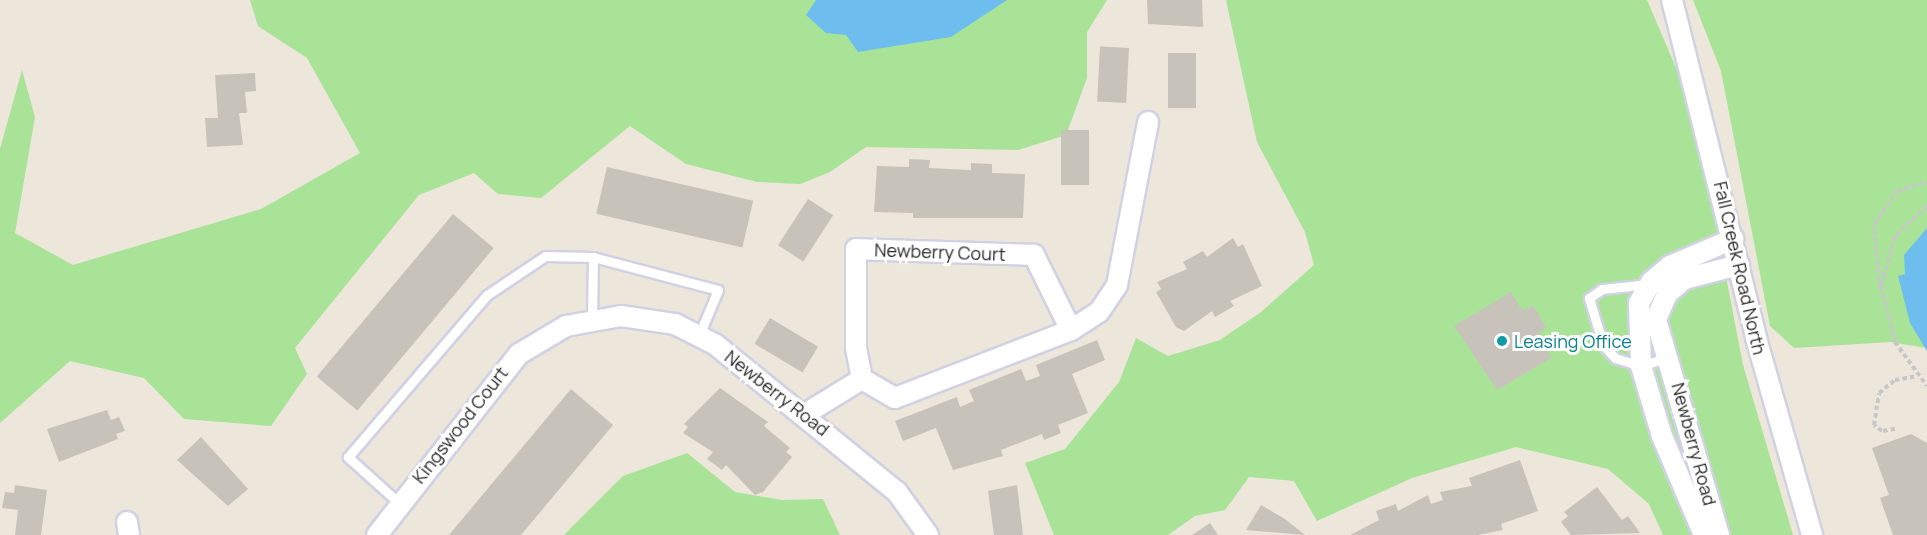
<!DOCTYPE html>
<html>
<head>
<meta charset="utf-8">
<style>
  body { margin:0 }
  #map { position:relative; width:1927px; height:535px; overflow:hidden; background:#ece6db; font-family:Manrope,sans-serif }
  div>[style] { position:absolute }
  .green>* { inset:0; background:#a9e397 }
  .water>* { inset:0; background:#6dbeef }
  .building>* { inset:0; background:#c7c3bb; transform-origin:0 0 }
  .path>* { height:4px; margin-top:-2px; transform-origin:0; background:repeating-linear-gradient(90deg,#c7c7c7 0 4.5px,transparent 0 7.5px) }
  .roads { filter:drop-shadow(2px 0 #d0d2e3) drop-shadow(-2px 0 #d0d2e3) drop-shadow(0 2px #d0d2e3) drop-shadow(0 -2px #d0d2e3) }
  .service>* { height:9px; margin:-4.5px; padding:0 4.5px; transform-origin:4.5px; border-radius:4.5px; background:#fff }
  .minor>* { height:20px; margin:-10px; padding:0 10px; transform-origin:10px; border-radius:10px; background:#fff }
  .dots>* { width:16px; height:16px; translate:-50% -50%; box-sizing:border-box; border:3px solid #fff; border-radius:50% }
  span { translate:-50% -50%; white-space:nowrap; text-align:center; line-height:1.15; -webkit-text-stroke:6px #fff; paint-order:stroke }
  .street-label { font-size:18px; color:#292929 }
  .culture-label { font-size:18px; color:#0d838f }
  .left { translate:0 -50%; text-align:left }
</style>
</head>
<body>
<div id="map">
  <div class="green">
    <i style="clip-path:polygon(250px 0,1107px 0,1087px 32px,1087px 78px,1066px 135px,1018px 150px,866px 147px,830px 172px,800px 184px,757px 182px,686px 164px,630px 126px,541px 198px,498px 194px,474px 173px,419px 195px,295px 348px,307px 374px,271px 426px,184px 419px,144px 378px,70px 361px,0 423px,0 149px,22px 70px,35px 117px,15px 233px,73px 265px,261px 209px,360px 153px,307px 58px,258px 26px)"></i>
    <i style="clip-path:polygon(1226px 0,1647px 0,1694px 110px,1743px 365px,1793px 535px,1663px 535px,1649px 504px,1608px 469px,1516px 447px,1412px 478px,1317px 521px,1294px 481px,1249px 477px,1225px 510px,1195px 516px,1168px 535px,1054px 535px,1025px 463px,1065px 449px,1119px 382px,1136px 338px,1168px 356px,1220px 340px,1261px 312px,1314px 265px,1305px 232px,1257px 142px)"></i>
    <i style="clip-path:polygon(1693px 0,1927px 0,1927px 348px,1890px 342px,1794px 348px,1770px 326px,1721px 71px)"></i>
    <i style="clip-path:polygon(687px 453px,735px 492px,782px 500px,823px 499px,840px 535px,564px 535px,623px 476px)"></i>
  </div>
  <div class="water">
    <i style="clip-path:polygon(816px 0,1007px 0,951px 37px,858px 52px,846px 35px,826px 33px,806px 15px)"></i>
    <i style="clip-path:polygon(1927px 228px,1927px 351px,1910px 323px,1898px 276px,1905px 274px,1904px 255px)"></i>
  </div>
  <div class="building">
    <i style="clip-path:polygon(1147px 0,1202px 0,1203px 27px,1148px 24px)"></i>
    <i style="left:1129px;top:48px;width:55px;height:29px;rotate:93deg"></i>
    <i style="left:1168px;top:53px;width:28px;height:55px"></i>
    <i style="clip-path:polygon(255px 73px,256px 91px,245px 92px,247px 113px,239px 113px,243px 145px,207px 147px,205px 118px,218px 118px,215px 75px)"></i>
    <i style="left:1061px;top:130px;width:28px;height:55px"></i>
    <i style="clip-path:polygon(909px 159px,930px 160px,929px 168px,971px 170px,971px 163px,992px 164px,992px 173px,1025px 174px,1023px 218px,913px 218px,913px 213px,874px 212px,877px 166px,909px 167px)"></i>
    <i style="left:607px;top:167px;width:150px;height:48px;rotate:13deg"></i>
    <i style="left:808px;top:199px;width:30px;height:55px;rotate:33deg"></i>
    <i style="left:453px;top:214px;width:53px;height:212px;rotate:40deg"></i>
    <i style="clip-path:polygon(1233px 238px,1238px 247px,1243px 244px,1262px 286px,1230px 301px,1234px 306px,1215px 317px,1212px 311px,1184px 331px,1176px 327px,1156px 292px,1161px 289px,1157px 282px,1187px 269px,1183px 262px,1203px 251px,1207px 257px)"></i>
    <i style="clip-path:polygon(1511px 292px,1522px 310px,1534px 306px,1546px 328px,1539px 332px,1551px 358px,1497px 390px,1454px 326px)"></i>
    <i style="left:770px;top:318px;width:56px;height:30px;rotate:31deg"></i>
    <i style="clip-path:polygon(1097px 340px,1105px 360px,1072px 374px,1088px 413px,1058px 425px,1061px 433px,1044px 440px,1042px 434px,1001px 450px,1003px 456px,953px 470px,936px 428px,903px 441px,895px 421px,957px 397px,960px 407px,974px 401px,969px 390px,1021px 369px,1026px 381px,1040px 376px,1036px 365px)"></i>
    <i style="clip-path:polygon(720px 388px,768px 422px,764px 426px,790px 448px,786px 452px,792px 457px,763px 492px,755px 495px,726px 465px,722px 470px,707px 459px,713px 452px,683px 433px,688px 427px,684px 424px)"></i>
    <i style="clip-path:polygon(571px 389px,613px 425px,521px 535px,449px 535px)"></i>
    <i style="clip-path:polygon(107px 410px,111px 420px,119px 417px,125px 431px,116px 434px,118px 439px,59px 462px,47px 429px)"></i>
    <i style="clip-path:polygon(1911px 434px,1927px 443px,1927px 535px,1893px 535px,1880px 498px,1889px 495px,1872px 448px)"></i>
    <i style="clip-path:polygon(201px 437px,248px 489px,228px 506px,177px 460px)"></i>
    <i style="clip-path:polygon(1520px 460px,1538px 511px,1501px 524px,1503px 530px,1478px 535px,1350px 535px,1379px 520px,1376px 511px,1396px 504px,1398px 511px,1428px 495px,1431px 504px,1443px 500px,1440px 492px,1472px 486px,1469px 478px)"></i>
    <i style="clip-path:polygon(15px 485px,47px 490px,41px 535px,15px 535px,18px 510px,2px 508px,5px 492px,14px 493px)"></i>
    <i style="clip-path:polygon(1017px 485px,1023px 535px,994px 535px,988px 491px)"></i>
    <i style="clip-path:polygon(1597px 487px,1622px 520px,1628px 516px,1640px 533px,1571px 535px,1561px 522px,1568px 516px,1564px 512px)"></i>
    <i style="clip-path:polygon(1261px 505px,1285px 519px,1305px 535px,1246px 530px)"></i>
    <i style="clip-path:polygon(1210px 523px,1218px 535px,1192px 535px)"></i>
  </div>
  <div class="path">
    <i style="left:1927px;top:206px;width:44px;rotate:136.8deg"></i>
    <i style="left:1895px;top:236px;width:53px;rotate:105.4deg"></i>
    <i style="left:1881px;top:287px;width:57px;rotate:75.7deg"></i>
    <i style="left:1895px;top:342px;width:54px;rotate:54deg"></i>
    <i style="left:1880px;top:287px;width:62px;rotate:-95.5deg"></i>
    <i style="left:1874px;top:225px;width:41px;rotate:-55.9deg"></i>
    <i style="left:1897px;top:191px;width:31px;rotate:-17deg"></i>
    <i style="left:1895px;top:429px;width:13px;rotate:171deg"></i>
    <i style="left:1882px;top:431px;width:10px;rotate:-143deg"></i>
    <i style="left:1874px;top:425px;width:32px;rotate:-81deg"></i>
    <i style="left:1879px;top:393px;width:21px;rotate:-39deg"></i>
    <i style="left:1895px;top:380px;width:22px;rotate:-10deg"></i>
  </div>
  <div class="roads">
    <div class="service">
      <i style="left:1650px;top:284px;width:48px;rotate:174.1deg"></i>
      <i style="left:1602px;top:289px;width:16px;rotate:145deg"></i>
      <i style="left:1589px;top:298px;width:49px;rotate:73.4deg"></i>
      <i style="left:1603px;top:345px;width:18px;rotate:47deg"></i>
      <i style="left:1615px;top:358px;width:27px;rotate:17deg"></i>
      <i style="left:1641px;top:366px;width:26px;rotate:-18deg"></i>
      <i style="left:592px;top:319px;width:62px;rotate:-89.1deg"></i>
      <i style="left:399px;top:503px;width:69px;rotate:-138deg"></i>
      <i style="left:348px;top:457px;width:213px;rotate:-49.4deg"></i>
      <i style="left:487px;top:295px;width:70px;rotate:-33.9deg"></i>
      <i style="left:545px;top:256px;width:48px;rotate:1.2deg"></i>
      <i style="left:593px;top:257px;width:129px;rotate:14.8deg"></i>
      <i style="left:718px;top:290px;width:49px;rotate:112.9deg"></i>
    </div>
    <div class="minor">
      <i style="left:1672px;top:0;width:348px;rotate:76deg"></i>
      <i style="left:1756px;top:338px;width:205px;rotate:74.1deg"></i>
      <i style="left:1071px;top:330px;width:84px;rotate:-116.3deg"></i>
      <i style="left:1034px;top:255px;width:178px;rotate:-178.1deg"></i>
      <i style="left:856px;top:249px;width:99px;rotate:90deg"></i>
      <i style="left:856px;top:348px;width:32px;rotate:79deg"></i>
      <i style="left:862px;top:379px;width:38px;rotate:30deg"></i>
      <i style="left:895px;top:398px;width:189px;rotate:-21.1deg"></i>
      <i style="left:1071px;top:330px;width:33px;rotate:-33deg"></i>
      <i style="left:1099px;top:312px;width:32px;rotate:-56deg"></i>
      <i style="left:1117px;top:285px;width:166px;rotate:-79.2deg"></i>
      <i style="left:805px;top:414px;width:67px;rotate:-31.6deg"></i>
      <i style="left:127px;top:522px;width:13px;rotate:81deg"></i>
      <i style="left:377px;top:535px;width:230px;rotate:-51.9deg"></i>
      <i style="left:519px;top:354px;width:55px;rotate:-30.8deg"></i>
      <i style="left:566px;top:326px;width:56px;rotate:-10.3deg"></i>
      <i style="left:621px;top:316px;width:55px;rotate:8.4deg"></i>
      <i style="left:675px;top:324px;width:46px;rotate:27.1deg"></i>
      <i style="left:716px;top:345px;width:233px;rotate:39.1deg"></i>
      <i style="left:897px;top:492px;width:53px;rotate:54.2deg"></i>
      <i style="left:1704px;top:535px;width:108px;rotate:-113deg"></i>
      <i style="left:1662px;top:436px;width:73px;rotate:-106.7deg"></i>
      <i style="left:1641px;top:366px;width:63px;rotate:-91.8deg"></i>
      <i style="left:1639px;top:303px;width:24px;rotate:-60deg"></i>
      <i style="left:1651px;top:282px;width:25px;rotate:-40deg"></i>
      <i style="left:1670px;top:266px;width:69px;rotate:-23.2deg"></i>
      <i style="left:1719px;top:535px;width:225px;rotate:-106.3deg"></i>
      <i style="left:1656px;top:319px;width:27px;rotate:-66deg"></i>
      <i style="left:1667px;top:294px;width:23px;rotate:-41deg"></i>
      <i style="left:1684px;top:279px;width:57px;rotate:-14.3deg"></i>
    </div>
  </div>
  <div class="dots">
    <i style="left:1502px;top:341px;background:#0f9aa8"></i>
  </div>
  <div class="street-label">
    <span style="left:940px;top:252px;rotate:2deg">Newberry Court</span>
    <span style="left:1740px;top:268px;rotate:77deg">Fall Creek Road North</span>
    <span style="left:777px;top:393px;rotate:38deg">Newberry Road</span>
    <span style="left:460px;top:425px;rotate:-52deg">Kingswood Court</span>
    <span style="left:1694px;top:444px;rotate:75deg">Newberry Road</span>
  </div>
  <div class="culture-label">
    <span class="left" style="left:1514px;top:341px">Leasing Office</span>
  </div>
</div>
</body>
</html>
